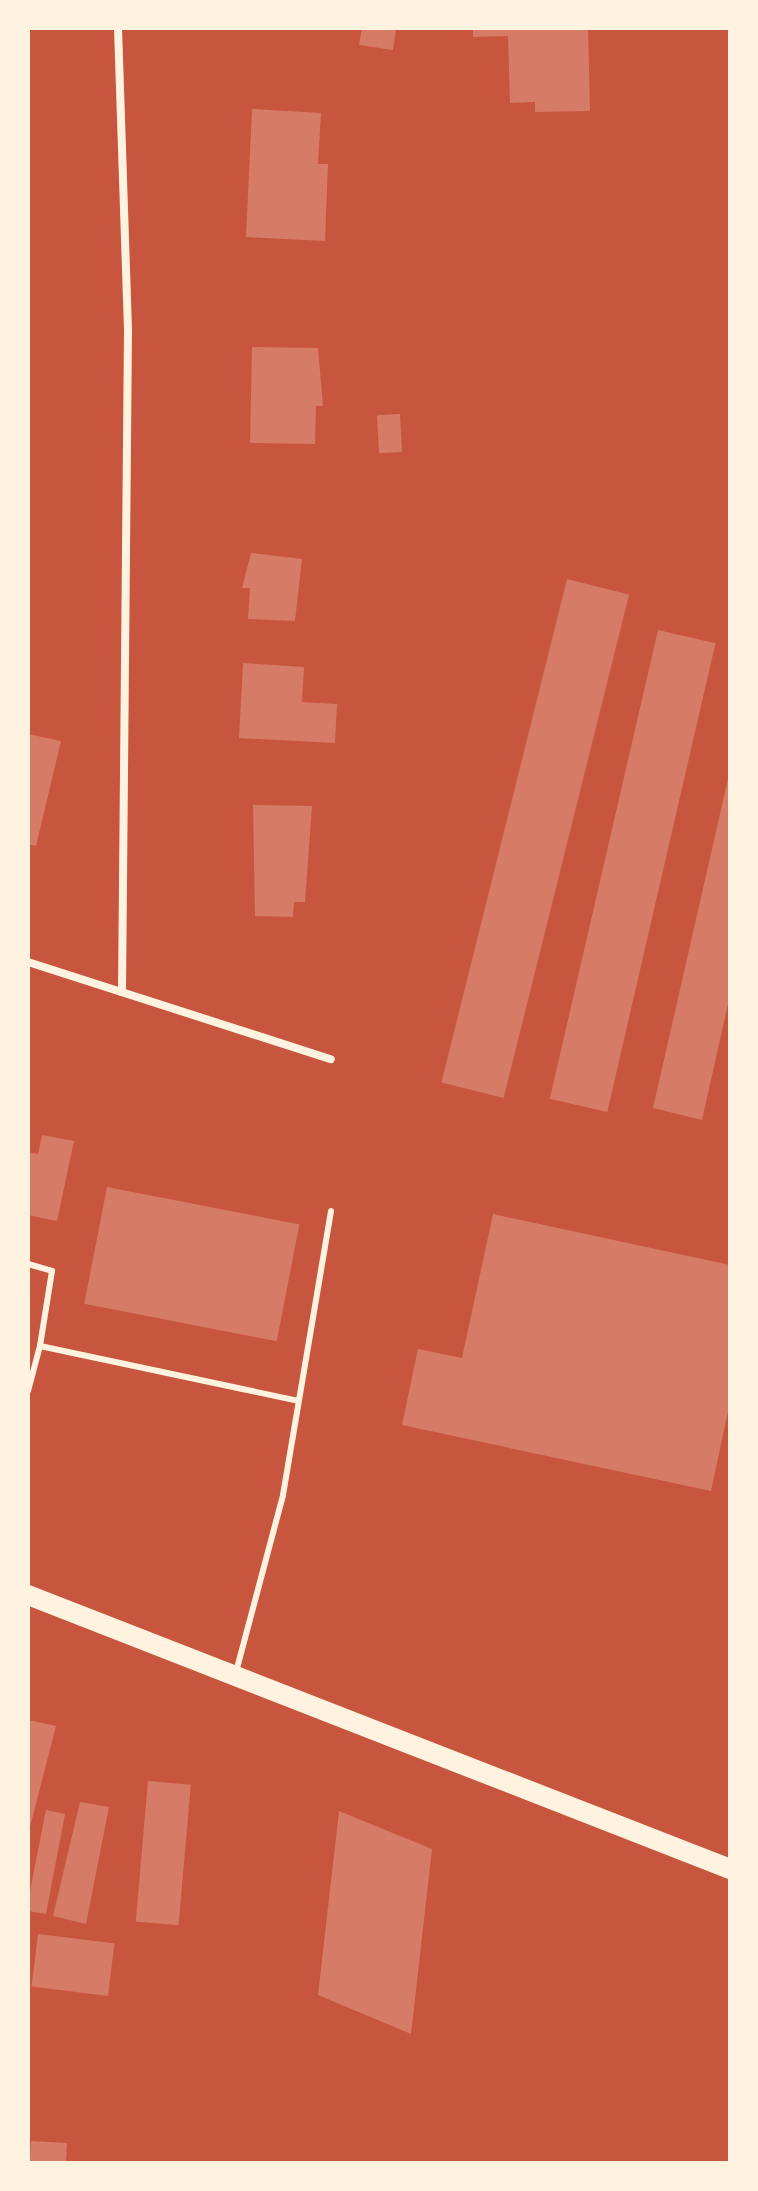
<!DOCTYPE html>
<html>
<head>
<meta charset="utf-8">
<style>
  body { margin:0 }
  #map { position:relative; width:758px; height:2191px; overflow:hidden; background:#c8553d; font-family:Commissioner,sans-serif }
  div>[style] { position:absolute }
  .building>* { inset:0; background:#d67c66; transform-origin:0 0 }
  .service>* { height:6px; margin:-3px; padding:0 3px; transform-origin:3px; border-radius:3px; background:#fff3e0 }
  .minor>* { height:8px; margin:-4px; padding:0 4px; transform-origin:4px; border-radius:4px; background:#fff3e0 }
  .primary>* { height:20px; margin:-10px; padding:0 10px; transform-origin:10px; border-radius:10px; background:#fff3e0 }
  span { translate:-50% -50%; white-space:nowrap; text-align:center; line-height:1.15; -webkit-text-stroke:8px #fff3e0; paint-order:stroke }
  .frame { position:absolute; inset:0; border:30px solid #fff3e0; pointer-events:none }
</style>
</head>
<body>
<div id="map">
  <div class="building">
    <i style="clip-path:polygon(362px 28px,396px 28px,393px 50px,359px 45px)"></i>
    <i style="clip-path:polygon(473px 28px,588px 28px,590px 111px,535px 112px,535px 102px,510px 103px,508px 36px,473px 37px)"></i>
    <i style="clip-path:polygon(252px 109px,321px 113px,318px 164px,328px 164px,325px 241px,246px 237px)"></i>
    <i style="clip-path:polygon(252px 347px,318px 348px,323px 406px,316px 406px,315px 444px,250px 443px)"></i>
    <i style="left:400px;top:414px;width:38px;height:23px;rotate:87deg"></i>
    <i style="clip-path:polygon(251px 553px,302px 559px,295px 621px,248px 619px,250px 588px,242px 588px)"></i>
    <i style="left:567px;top:579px;width:64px;height:519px;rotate:14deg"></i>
    <i style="left:658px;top:630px;width:59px;height:481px;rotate:13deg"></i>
    <i style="clip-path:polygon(243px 663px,304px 667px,302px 702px,337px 704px,335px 743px,239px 738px)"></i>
    <i style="clip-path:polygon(28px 734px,61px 741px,36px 846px,28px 844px)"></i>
    <i style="clip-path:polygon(730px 770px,730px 995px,702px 1120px,653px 1108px)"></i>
    <i style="clip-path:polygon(253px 805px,312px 806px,305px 902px,294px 902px,293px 917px,255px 916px)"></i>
    <i style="clip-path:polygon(42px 1135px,74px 1141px,57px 1221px,28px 1215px,28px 1152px,38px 1154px)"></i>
    <i style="left:107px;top:1187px;width:196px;height:119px;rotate:11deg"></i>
    <i style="clip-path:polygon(493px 1214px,730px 1265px,730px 1402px,711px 1491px,402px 1425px,418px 1349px,462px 1358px)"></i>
    <i style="clip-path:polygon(28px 1720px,56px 1726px,29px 1831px,28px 1830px)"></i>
    <i style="left:148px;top:1781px;width:43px;height:141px;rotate:5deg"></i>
    <i style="clip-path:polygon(80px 1802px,109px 1807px,86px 1924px,53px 1916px)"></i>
    <i style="clip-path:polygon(46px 1810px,65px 1814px,46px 1914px,28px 1911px,28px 1901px)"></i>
    <i style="clip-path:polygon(339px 1811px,432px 1849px,411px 2034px,318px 1995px)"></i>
    <i style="left:38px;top:1934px;width:77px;height:53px;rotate:7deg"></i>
    <i style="left:31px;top:2141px;width:36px;height:22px;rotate:3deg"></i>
  </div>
  <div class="service">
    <i style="left:28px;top:1264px;width:25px;rotate:16deg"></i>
    <i style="left:52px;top:1271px;width:76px;rotate:99.1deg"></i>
    <i style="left:28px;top:1391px;width:47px;rotate:-75.1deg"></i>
    <i style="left:40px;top:1346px;width:264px;rotate:12deg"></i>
    <i style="left:236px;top:1672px;width:183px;rotate:-75.1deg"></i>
    <i style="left:283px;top:1495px;width:288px;rotate:-80.4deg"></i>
  </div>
  <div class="minor">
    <i style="left:118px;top:28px;width:303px;rotate:88.1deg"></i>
    <i style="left:128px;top:331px;width:661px;rotate:90.52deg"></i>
    <i style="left:28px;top:962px;width:318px;rotate:17.8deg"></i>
  </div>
  <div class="primary">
    <i style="left:28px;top:1595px;width:754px;rotate:21.32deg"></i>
  </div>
  <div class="frame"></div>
</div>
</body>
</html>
